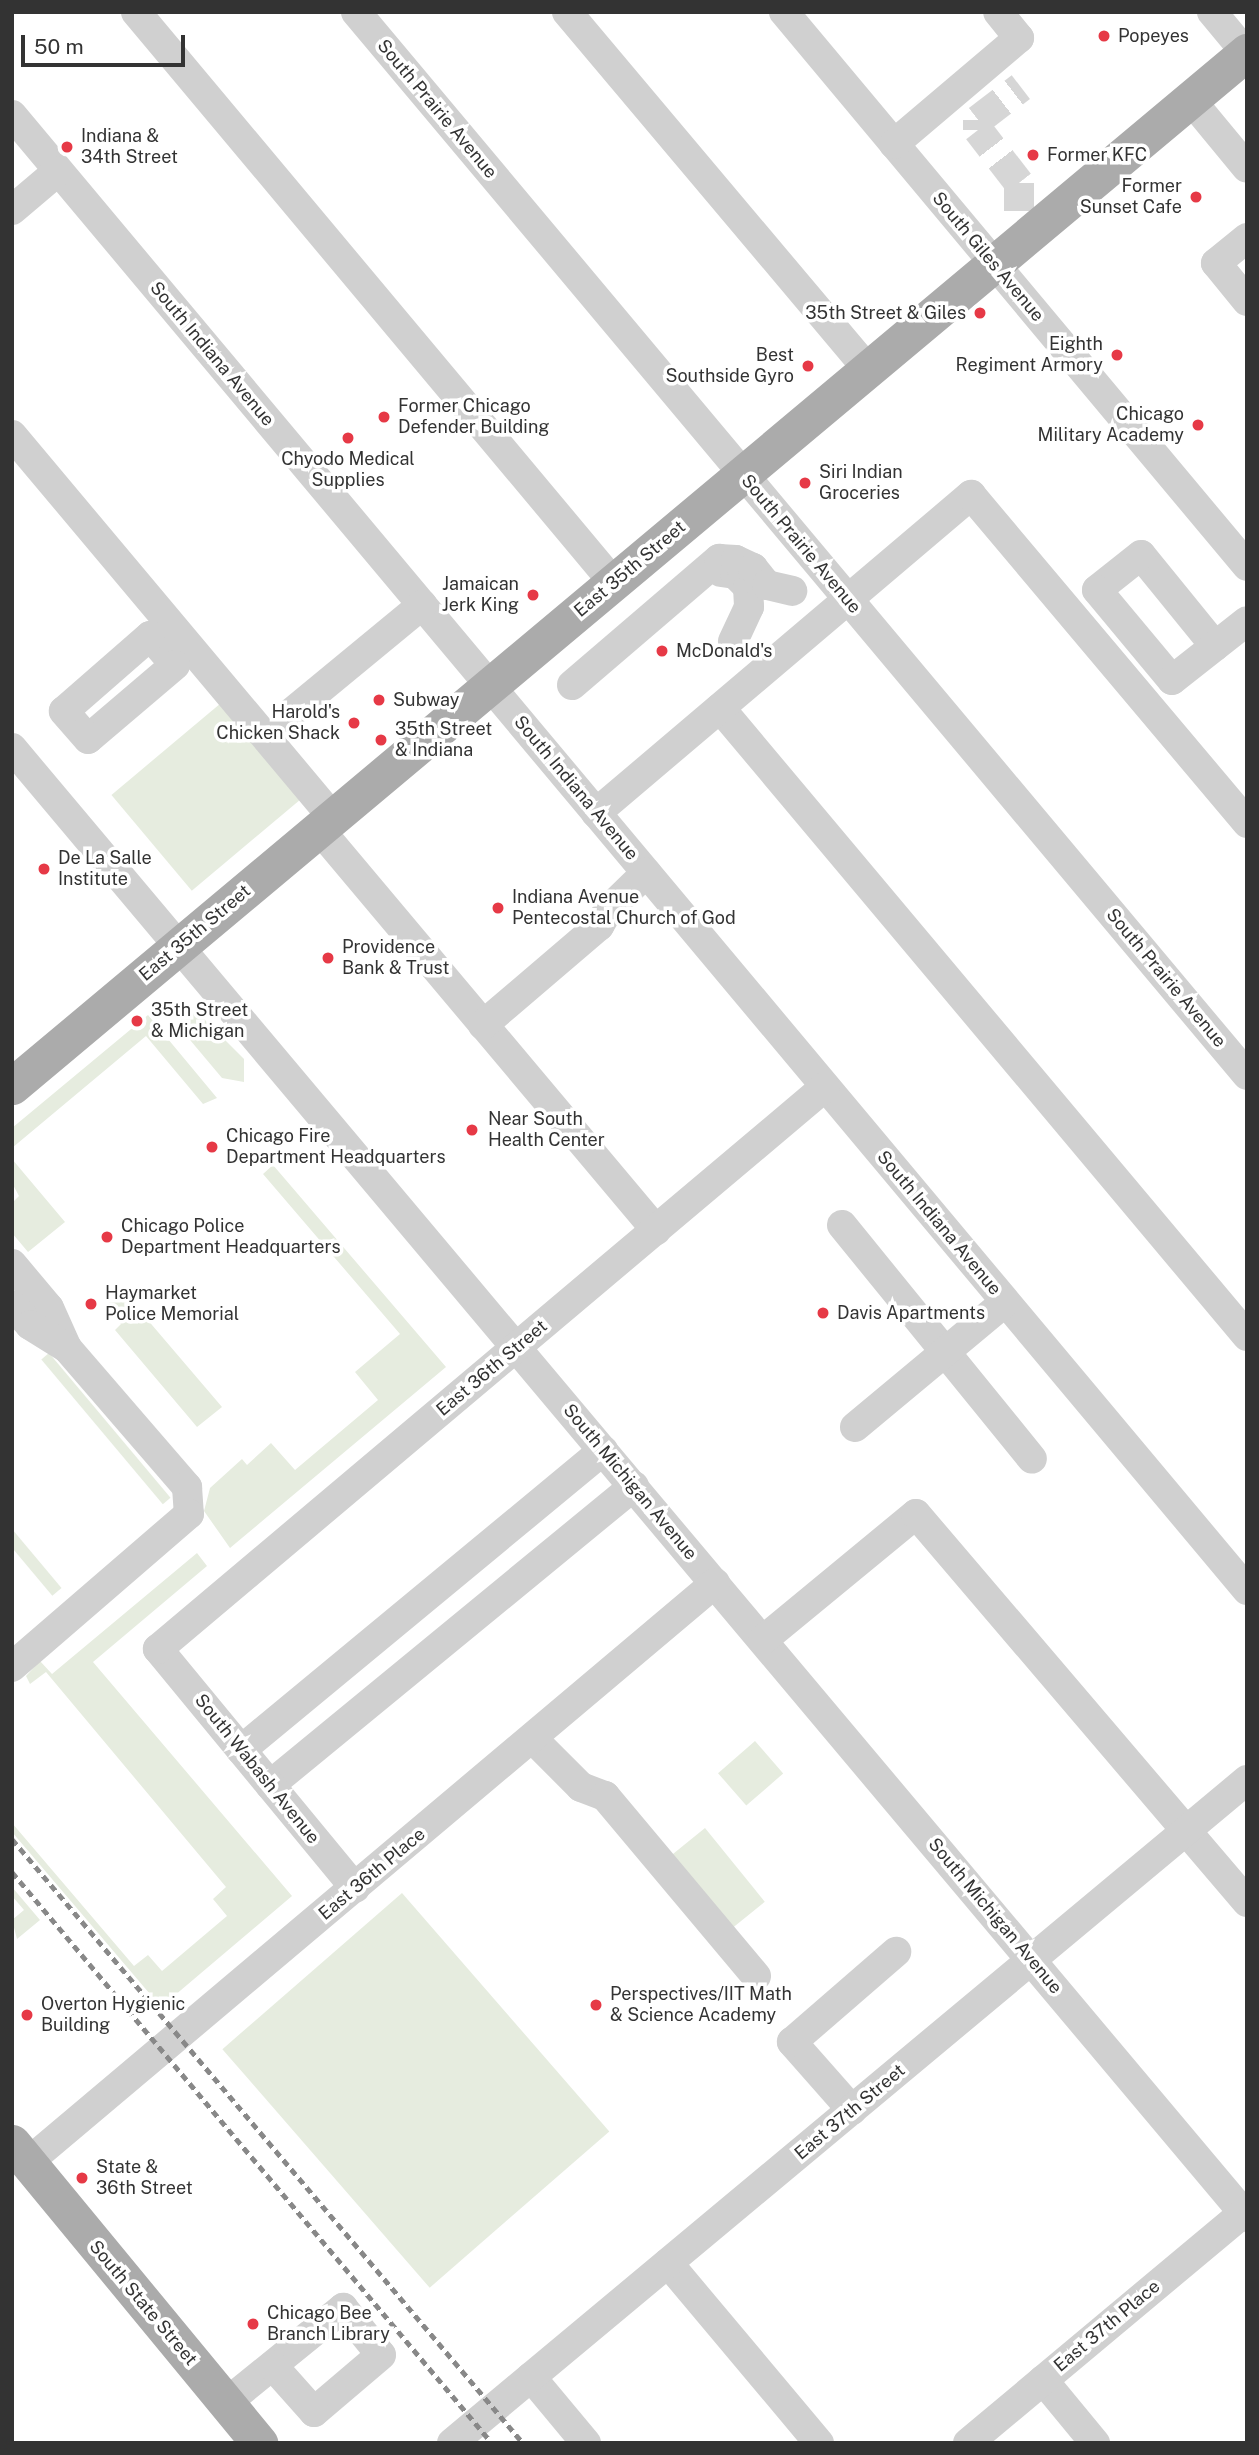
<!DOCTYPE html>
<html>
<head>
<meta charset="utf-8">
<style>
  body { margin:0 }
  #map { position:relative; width:1259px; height:2455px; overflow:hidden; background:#fff; font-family:"Public Sans",sans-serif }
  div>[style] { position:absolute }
  .green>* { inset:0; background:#e6ecdf; transform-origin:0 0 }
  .minor-tunnel>* { height:30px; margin-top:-15px; transform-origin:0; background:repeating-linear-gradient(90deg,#d6d6d6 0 30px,transparent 0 45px) }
  .minor>* { height:30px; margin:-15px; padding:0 15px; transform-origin:15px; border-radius:15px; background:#d0d0d0 }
  .major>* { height:37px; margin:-18.5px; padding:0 18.5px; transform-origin:18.5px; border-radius:18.5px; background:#ababab }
  .rail>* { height:5px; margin-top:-2.5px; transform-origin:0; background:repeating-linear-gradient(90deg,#888 0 7px,transparent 0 12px) }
  .dots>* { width:19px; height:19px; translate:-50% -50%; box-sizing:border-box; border:4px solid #fff; border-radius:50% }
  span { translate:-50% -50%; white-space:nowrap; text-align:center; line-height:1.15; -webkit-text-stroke:7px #fff; paint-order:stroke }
  .poi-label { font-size:18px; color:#333 }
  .left { translate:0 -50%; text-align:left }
  .right { translate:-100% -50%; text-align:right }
  .street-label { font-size:18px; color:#333 }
  .frame { position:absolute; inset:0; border:14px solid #333; pointer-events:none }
  .scale { position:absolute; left:21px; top:35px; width:164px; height:32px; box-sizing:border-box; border:4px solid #333; border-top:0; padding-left:9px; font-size:21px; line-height:24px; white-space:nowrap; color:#333; -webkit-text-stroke:5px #fff; paint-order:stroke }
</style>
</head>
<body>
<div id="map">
  <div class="green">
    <i style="left:221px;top:703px;width:125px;height:143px;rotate:50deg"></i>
    <i style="clip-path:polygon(194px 1009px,244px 1059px,244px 1082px,222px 1078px,185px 1034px,175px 1010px)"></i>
    <i style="clip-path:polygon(148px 1015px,217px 1098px,203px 1104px,146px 1036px,12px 1148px,12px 1128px)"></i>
    <i style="clip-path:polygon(12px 1159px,65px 1222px,28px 1252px,12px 1233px,12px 1203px,19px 1196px,12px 1183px)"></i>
    <i style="clip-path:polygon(273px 1165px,446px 1367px,230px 1548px,204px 1511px,210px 1488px,242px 1459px,247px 1465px,271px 1443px,295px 1470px,378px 1400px,355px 1372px,400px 1334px,263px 1174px)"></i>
    <i style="clip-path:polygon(123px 1291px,222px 1407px,197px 1427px,115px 1330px,121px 1324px,106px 1305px)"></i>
    <i style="left:49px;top:1353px;width:189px;height:10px;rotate:50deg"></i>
    <i style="left:12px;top:1529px;width:77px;height:12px;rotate:50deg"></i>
    <i style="clip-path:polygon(197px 1553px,207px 1566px,93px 1662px,292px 1896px,161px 2007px,12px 1832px,12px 1823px,134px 1966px,148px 1955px,162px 1971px,227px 1916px,213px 1899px,226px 1887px,46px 1672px,30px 1684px,26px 1676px,40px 1661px,52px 1674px)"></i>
    <i style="left:755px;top:1741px;width:43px;height:49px;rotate:49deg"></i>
    <i style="left:705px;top:1828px;width:95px;height:50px;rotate:51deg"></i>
    <i style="clip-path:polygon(12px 1887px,40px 1920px,17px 1939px,12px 1920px,24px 1910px,12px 1896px)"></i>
    <i style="left:402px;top:1893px;width:316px;height:238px;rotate:49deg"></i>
  </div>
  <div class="minor-tunnel">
    <i style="left:1019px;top:211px;width:28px;rotate:-90deg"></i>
    <i style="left:1019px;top:183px;width:67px;rotate:-127.7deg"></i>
    <i style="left:978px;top:130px;width:10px;rotate:-90deg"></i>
    <i style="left:978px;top:120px;width:54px;rotate:-37.5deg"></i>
  </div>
  <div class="minor">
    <i style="left:136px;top:12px;width:745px;rotate:50.07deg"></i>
    <i style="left:356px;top:12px;width:1387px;rotate:50.03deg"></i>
    <i style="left:567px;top:12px;width:468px;rotate:49.9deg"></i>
    <i style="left:784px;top:12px;width:722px;rotate:50.11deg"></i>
    <i style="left:1212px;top:12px;width:53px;rotate:50.3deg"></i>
    <i style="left:1190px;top:99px;width:89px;rotate:50.4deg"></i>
    <i style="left:12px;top:115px;width:1924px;rotate:50.06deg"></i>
    <i style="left:894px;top:144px;width:164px;rotate:-40.3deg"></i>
    <i style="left:1019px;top:38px;width:33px;rotate:-129deg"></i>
    <i style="left:12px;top:210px;width:60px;rotate:-40.3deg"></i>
    <i style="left:1247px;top:238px;width:40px;rotate:141deg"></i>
    <i style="left:1216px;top:263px;width:49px;rotate:50.8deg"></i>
    <i style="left:12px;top:435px;width:500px;rotate:50deg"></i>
    <i style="left:721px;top:572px;width:14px;rotate:8deg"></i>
    <i style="left:735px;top:574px;width:18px;rotate:45deg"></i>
    <i style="left:748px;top:587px;width:20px;rotate:87deg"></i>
    <i style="left:749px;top:607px;width:38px;rotate:115deg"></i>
    <i style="left:150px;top:636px;width:38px;rotate:49deg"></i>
    <i style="left:175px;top:665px;width:114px;rotate:139.6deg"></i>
    <i style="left:88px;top:739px;width:37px;rotate:-131deg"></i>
    <i style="left:64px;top:711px;width:114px;rotate:-41.1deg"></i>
    <i style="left:1215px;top:646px;width:117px;rotate:-129.1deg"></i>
    <i style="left:1141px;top:555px;width:56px;rotate:141.5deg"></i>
    <i style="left:1097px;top:590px;width:117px;rotate:50.2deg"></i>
    <i style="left:1172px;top:680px;width:95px;rotate:-38.2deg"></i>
    <i style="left:572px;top:685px;width:194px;rotate:-40.6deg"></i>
    <i style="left:719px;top:559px;width:17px;rotate:3deg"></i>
    <i style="left:736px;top:560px;width:19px;rotate:25deg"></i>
    <i style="left:753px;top:568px;width:22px;rotate:51deg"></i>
    <i style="left:767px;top:585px;width:26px;rotate:13deg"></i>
    <i style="left:720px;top:708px;width:820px;rotate:50deg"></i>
    <i style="left:285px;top:718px;width:178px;rotate:-39.5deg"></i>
    <i style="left:12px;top:748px;width:1919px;rotate:49.95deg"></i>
    <i style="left:596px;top:813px;width:492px;rotate:-40.3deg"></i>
    <i style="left:971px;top:495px;width:429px;rotate:49.9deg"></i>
    <i style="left:319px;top:829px;width:524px;rotate:49.96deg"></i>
    <i style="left:483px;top:1025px;width:153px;rotate:-40.5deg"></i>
    <i style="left:599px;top:926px;width:20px;rotate:-60deg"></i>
    <i style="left:609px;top:909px;width:52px;rotate:-44.2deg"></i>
    <i style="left:842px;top:1225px;width:301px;rotate:50.9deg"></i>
    <i style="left:12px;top:1264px;width:57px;rotate:49.9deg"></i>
    <i style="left:49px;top:1308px;width:44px;rotate:65.8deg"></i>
    <i style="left:12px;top:1305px;width:27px;rotate:48deg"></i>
    <i style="left:30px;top:1325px;width:44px;rotate:31.9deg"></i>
    <i style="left:67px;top:1348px;width:184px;rotate:49.2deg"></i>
    <i style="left:187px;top:1487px;width:27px;rotate:86deg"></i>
    <i style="left:189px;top:1514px;width:234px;rotate:139.2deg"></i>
    <i style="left:855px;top:1427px;width:195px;rotate:-39.8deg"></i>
    <i style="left:763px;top:1640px;width:198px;rotate:-39.5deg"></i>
    <i style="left:916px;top:1514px;width:510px;rotate:49.53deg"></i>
    <i style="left:532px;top:1738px;width:69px;rotate:45deg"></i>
    <i style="left:581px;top:1787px;width:26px;rotate:21deg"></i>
    <i style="left:605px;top:1796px;width:235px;rotate:50deg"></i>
    <i style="left:241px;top:1750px;width:470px;rotate:-39.6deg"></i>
    <i style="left:270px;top:1785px;width:471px;rotate:-39.4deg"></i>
    <i style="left:355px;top:1888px;width:310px;rotate:-129.5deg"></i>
    <i style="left:158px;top:1649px;width:872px;rotate:-40.12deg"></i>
    <i style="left:852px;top:2110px;width:91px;rotate:-131.4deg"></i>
    <i style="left:792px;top:2042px;width:138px;rotate:-40.9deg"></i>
    <i style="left:27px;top:2163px;width:900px;rotate:-40.13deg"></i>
    <i style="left:668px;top:2263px;width:235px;rotate:50deg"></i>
    <i style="left:531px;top:2377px;width:86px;rotate:50.2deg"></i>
    <i style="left:1043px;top:2380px;width:82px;rotate:50.5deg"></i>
    <i style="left:226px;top:2403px;width:151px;rotate:-39.1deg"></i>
    <i style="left:343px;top:2308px;width:60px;rotate:51deg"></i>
    <i style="left:381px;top:2355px;width:88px;rotate:139.6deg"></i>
    <i style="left:314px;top:2412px;width:62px;rotate:-131.7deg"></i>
    <i style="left:452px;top:2443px;width:1035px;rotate:-39.83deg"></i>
    <i style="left:968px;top:2443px;width:363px;rotate:-39.9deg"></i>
  </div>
  <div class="major">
    <i style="left:12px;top:1086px;width:1611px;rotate:-39.94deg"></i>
    <i style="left:12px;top:2143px;width:389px;rotate:50.5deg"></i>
  </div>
  <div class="rail">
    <i style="left:12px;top:1839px;width:791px;rotate:49.77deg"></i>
    <i style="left:12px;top:1872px;width:746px;rotate:49.95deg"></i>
  </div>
  <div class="dots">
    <i style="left:1104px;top:36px;background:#e63946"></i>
    <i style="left:67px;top:147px;background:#e63946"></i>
    <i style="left:1033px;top:155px;background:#e63946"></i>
    <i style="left:1196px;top:197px;background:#e63946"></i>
    <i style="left:980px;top:313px;background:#e63946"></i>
    <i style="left:1117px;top:355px;background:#e63946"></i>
    <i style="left:808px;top:366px;background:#e63946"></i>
    <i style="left:384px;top:417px;background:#e63946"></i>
    <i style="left:1198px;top:425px;background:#e63946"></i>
    <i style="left:348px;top:438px;background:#e63946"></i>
    <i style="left:805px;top:483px;background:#e63946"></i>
    <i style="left:533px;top:595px;background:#e63946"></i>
    <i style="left:662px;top:651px;background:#e63946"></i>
    <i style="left:379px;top:700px;background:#e63946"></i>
    <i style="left:354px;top:723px;background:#e63946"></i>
    <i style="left:381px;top:740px;background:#e63946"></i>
    <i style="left:44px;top:869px;background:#e63946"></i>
    <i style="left:498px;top:908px;background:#e63946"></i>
    <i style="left:328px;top:958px;background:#e63946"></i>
    <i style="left:137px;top:1021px;background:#e63946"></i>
    <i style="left:472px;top:1130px;background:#e63946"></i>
    <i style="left:212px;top:1147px;background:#e63946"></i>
    <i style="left:107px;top:1237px;background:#e63946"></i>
    <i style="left:91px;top:1304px;background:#e63946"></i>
    <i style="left:823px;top:1313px;background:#e63946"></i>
    <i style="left:596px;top:2005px;background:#e63946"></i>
    <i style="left:27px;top:2015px;background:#e63946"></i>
    <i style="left:82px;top:2178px;background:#e63946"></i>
    <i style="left:253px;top:2324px;background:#e63946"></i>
  </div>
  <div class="poi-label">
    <span class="left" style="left:1118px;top:36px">Popeyes</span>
    <span class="left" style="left:81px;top:147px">Indiana &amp;<br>34th Street</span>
    <span class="left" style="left:1047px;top:155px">Former KFC</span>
    <span class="right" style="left:1182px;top:197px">Former<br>Sunset Cafe</span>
    <span class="right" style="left:966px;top:313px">35th Street &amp; Giles</span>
    <span class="right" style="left:1103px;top:355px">Eighth<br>Regiment Armory</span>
    <span class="right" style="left:794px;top:366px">Best<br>Southside Gyro</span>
    <span class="left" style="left:398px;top:417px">Former Chicago<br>Defender Building</span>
    <span class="right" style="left:1184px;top:425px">Chicago<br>Military Academy</span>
    <span style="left:348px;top:470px">Chyodo Medical<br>Supplies</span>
    <span class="left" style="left:819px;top:483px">Siri Indian<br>Groceries</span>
    <span class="right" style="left:519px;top:595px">Jamaican<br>Jerk King</span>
    <span class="left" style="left:676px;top:651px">McDonald's</span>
    <span class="left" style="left:393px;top:700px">Subway</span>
    <span class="right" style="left:340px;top:723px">Harold's<br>Chicken Shack</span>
    <span class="left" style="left:395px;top:740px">35th Street<br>&amp; Indiana</span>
    <span class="left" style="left:58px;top:869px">De La Salle<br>Institute</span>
    <span class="left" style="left:512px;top:908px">Indiana Avenue<br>Pentecostal Church of God</span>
    <span class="left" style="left:342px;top:958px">Providence<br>Bank &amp; Trust</span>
    <span class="left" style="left:151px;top:1021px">35th Street<br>&amp; Michigan</span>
    <span class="left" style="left:488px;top:1130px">Near South<br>Health Center</span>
    <span class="left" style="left:226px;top:1147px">Chicago Fire<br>Department Headquarters</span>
    <span class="left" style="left:121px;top:1237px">Chicago Police<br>Department Headquarters</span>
    <span class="left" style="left:105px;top:1304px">Haymarket<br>Police Memorial</span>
    <span class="left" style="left:837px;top:1313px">Davis Apartments</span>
    <span class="left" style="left:610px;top:2005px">Perspectives/IIT Math<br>&amp; Science Academy</span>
    <span class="left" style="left:41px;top:2015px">Overton Hygienic<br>Building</span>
    <span class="left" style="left:96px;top:2178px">State &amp;<br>36th Street</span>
    <span class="left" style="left:267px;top:2324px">Chicago Bee<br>Branch Library</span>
  </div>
  <div class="street-label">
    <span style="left:437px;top:109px;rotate:50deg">South Prairie Avenue</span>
    <span style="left:988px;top:257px;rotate:50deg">South Giles Avenue</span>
    <span style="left:212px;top:354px;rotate:50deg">South Indiana Avenue</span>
    <span style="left:801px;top:544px;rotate:50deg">South Prairie Avenue</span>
    <span style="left:630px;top:569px;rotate:-40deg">East 35th Street</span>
    <span style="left:576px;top:788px;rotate:50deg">South Indiana Avenue</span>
    <span style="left:195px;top:933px;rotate:-40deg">East 35th Street</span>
    <span style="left:1166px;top:978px;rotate:50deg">South Prairie Avenue</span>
    <span style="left:939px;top:1223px;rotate:50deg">South Indiana Avenue</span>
    <span style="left:492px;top:1368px;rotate:-40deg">East 36th Street</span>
    <span style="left:630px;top:1482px;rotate:50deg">South Michigan Avenue</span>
    <span style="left:257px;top:1769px;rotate:51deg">South Wabash Avenue</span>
    <span style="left:372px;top:1874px;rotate:-40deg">East 36th Place</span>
    <span style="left:995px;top:1916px;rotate:50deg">South Michigan Avenue</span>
    <span style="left:850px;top:2112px;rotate:-40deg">East 37th Street</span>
    <span style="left:143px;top:2303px;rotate:50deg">South State Street</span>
    <span style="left:1107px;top:2326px;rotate:-40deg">East 37th Place</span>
  </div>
  <div class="frame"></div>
  <div class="scale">50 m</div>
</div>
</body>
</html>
